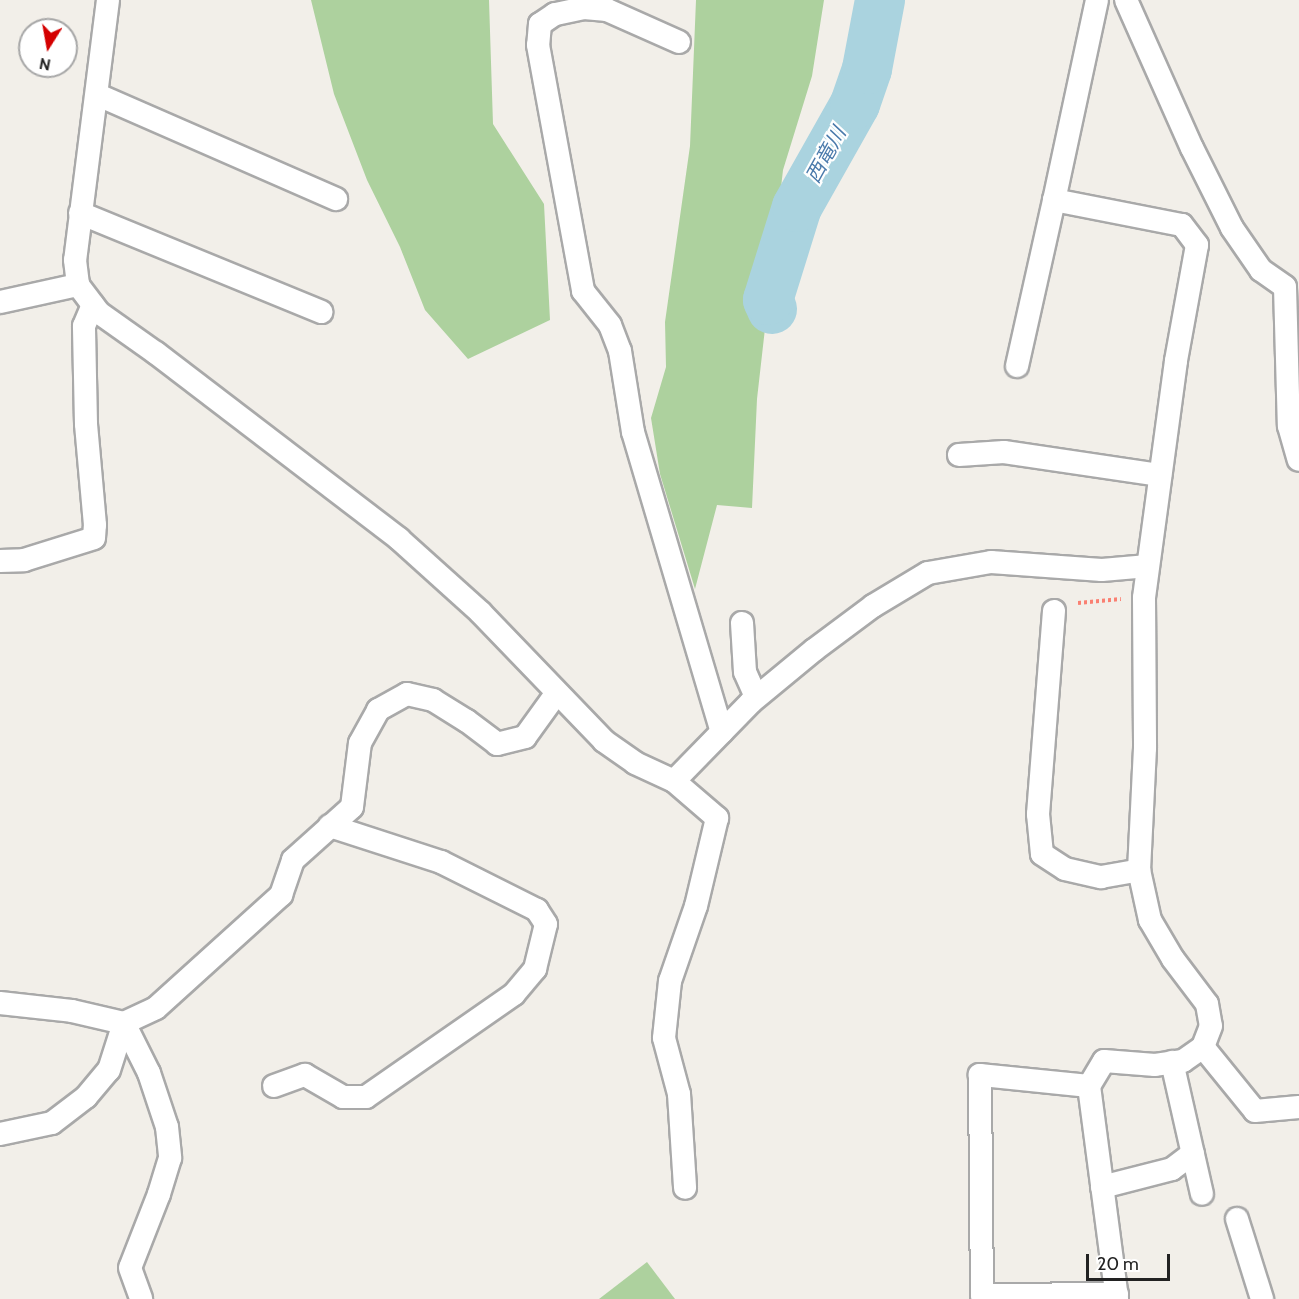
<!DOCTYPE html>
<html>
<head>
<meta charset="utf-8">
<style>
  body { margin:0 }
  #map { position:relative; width:1299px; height:1299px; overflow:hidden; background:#f2efe9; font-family:Cabin,"Noto Sans JP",sans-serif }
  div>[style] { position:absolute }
  .forest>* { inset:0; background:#add19e }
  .river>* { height:50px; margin:-25px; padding:0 25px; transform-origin:25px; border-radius:25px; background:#aad3df }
  .path>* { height:4px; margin-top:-2px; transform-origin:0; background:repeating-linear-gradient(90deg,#fa8072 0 3px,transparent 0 6px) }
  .roads { filter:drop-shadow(2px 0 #a9a9a9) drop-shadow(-2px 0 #a9a9a9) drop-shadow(0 2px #a9a9a9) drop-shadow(0 -2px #a9a9a9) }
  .minor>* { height:22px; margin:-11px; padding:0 11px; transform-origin:11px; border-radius:11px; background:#fff }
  span { translate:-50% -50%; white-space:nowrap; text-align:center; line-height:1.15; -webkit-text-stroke:4.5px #fff; paint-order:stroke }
  .water-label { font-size:20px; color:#4a7aab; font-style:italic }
  .north { position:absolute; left:18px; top:18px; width:60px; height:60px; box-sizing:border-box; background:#fff; border:2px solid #a7a7a7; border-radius:50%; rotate:191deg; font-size:16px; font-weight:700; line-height:24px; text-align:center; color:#222 }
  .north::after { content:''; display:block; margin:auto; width:21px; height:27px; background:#d40000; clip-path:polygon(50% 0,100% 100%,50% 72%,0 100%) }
  .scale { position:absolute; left:1086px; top:1254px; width:84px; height:27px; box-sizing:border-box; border:3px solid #222; border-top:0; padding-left:8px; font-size:18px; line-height:21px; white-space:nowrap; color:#222; -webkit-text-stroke:4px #fff; paint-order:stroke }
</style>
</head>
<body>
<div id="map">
  <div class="forest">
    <i style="clip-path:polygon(311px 0,489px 0,493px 124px,544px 204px,550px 320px,468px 359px,425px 310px,400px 247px,367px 180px,334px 94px)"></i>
    <i style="clip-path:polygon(696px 0,824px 0,812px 76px,783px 170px,757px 399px,752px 508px,717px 505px,695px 589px,660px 474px,651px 418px,666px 367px,665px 322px,690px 146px)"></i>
    <i style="clip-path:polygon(647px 1262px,675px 1299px,599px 1299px)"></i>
  </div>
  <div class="river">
    <i style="left:772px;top:309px;width:10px;rotate:-114deg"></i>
    <i style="left:768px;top:300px;width:97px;rotate:-72.7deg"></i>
    <i style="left:797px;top:207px;width:118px;rotate:-60.6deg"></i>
    <i style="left:855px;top:104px;width:37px;rotate:-71deg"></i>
    <i style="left:867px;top:69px;width:70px;rotate:-79.3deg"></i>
  </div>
  <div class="path">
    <i style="left:1078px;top:603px;width:43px;rotate:-5.3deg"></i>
  </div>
  <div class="roads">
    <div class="minor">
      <i style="left:108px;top:0;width:262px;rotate:97.2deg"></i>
      <i style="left:75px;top:260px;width:25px;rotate:83deg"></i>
      <i style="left:78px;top:285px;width:34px;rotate:53deg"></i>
      <i style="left:98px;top:312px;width:71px;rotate:35.3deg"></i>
      <i style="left:156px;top:353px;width:306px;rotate:37.4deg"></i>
      <i style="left:399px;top:539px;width:109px;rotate:42deg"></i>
      <i style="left:480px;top:612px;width:179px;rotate:46.1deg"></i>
      <i style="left:604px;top:741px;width:38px;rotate:35deg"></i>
      <i style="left:635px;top:763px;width:43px;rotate:24.8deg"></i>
      <i style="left:674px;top:781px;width:57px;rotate:40.7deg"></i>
      <i style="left:717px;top:818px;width:90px;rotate:103.4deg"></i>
      <i style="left:696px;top:906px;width:79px;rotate:109.1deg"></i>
      <i style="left:670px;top:981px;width:57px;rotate:96deg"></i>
      <i style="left:664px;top:1038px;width:58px;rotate:75deg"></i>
      <i style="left:679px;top:1094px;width:94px;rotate:86.3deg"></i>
      <i style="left:1097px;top:0;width:205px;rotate:102.1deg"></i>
      <i style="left:1054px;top:200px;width:130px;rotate:11.1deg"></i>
      <i style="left:1182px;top:225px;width:25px;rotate:53deg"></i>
      <i style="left:1197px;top:245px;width:118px;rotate:100.3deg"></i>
      <i style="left:1176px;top:361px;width:239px;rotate:97.7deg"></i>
      <i style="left:1144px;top:598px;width:150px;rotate:89.6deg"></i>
      <i style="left:1145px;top:748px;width:122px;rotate:92.8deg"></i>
      <i style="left:1139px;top:870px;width:51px;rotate:77.6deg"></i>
      <i style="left:1150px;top:920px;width:45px;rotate:59.5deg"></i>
      <i style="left:1173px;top:959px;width:56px;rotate:52.9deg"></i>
      <i style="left:1207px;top:1004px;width:22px;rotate:80deg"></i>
      <i style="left:1211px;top:1026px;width:22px;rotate:111deg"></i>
      <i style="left:1203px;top:1047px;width:24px;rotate:145deg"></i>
      <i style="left:1183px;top:1061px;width:28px;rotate:172deg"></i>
      <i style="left:1155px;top:1065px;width:51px;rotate:-175.5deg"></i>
      <i style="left:1104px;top:1061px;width:29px;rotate:121deg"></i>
      <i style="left:1089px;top:1086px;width:110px;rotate:-174.2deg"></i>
      <i style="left:980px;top:1075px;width:220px;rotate:89.5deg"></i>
      <i style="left:982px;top:1295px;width:135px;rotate:-0.4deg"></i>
      <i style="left:1126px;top:0;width:162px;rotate:66deg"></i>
      <i style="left:1192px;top:148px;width:89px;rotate:63.4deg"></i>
      <i style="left:1232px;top:228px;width:51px;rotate:55.4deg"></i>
      <i style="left:1261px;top:270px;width:29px;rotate:35deg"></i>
      <i style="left:1285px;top:287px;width:139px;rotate:88.4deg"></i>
      <i style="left:1289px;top:426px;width:35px;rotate:74deg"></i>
      <i style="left:679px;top:42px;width:79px;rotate:-156deg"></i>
      <i style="left:607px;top:10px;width:23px;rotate:-175deg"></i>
      <i style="left:584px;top:8px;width:30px;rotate:168deg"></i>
      <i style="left:555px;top:14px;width:18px;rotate:146deg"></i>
      <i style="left:540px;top:24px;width:21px;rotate:95deg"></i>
      <i style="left:538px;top:45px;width:250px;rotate:79.6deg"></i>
      <i style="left:583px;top:291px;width:43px;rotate:51.5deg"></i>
      <i style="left:610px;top:325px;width:28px;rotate:69deg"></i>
      <i style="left:620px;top:351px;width:82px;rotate:80.9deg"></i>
      <i style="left:633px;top:432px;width:313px;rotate:73.5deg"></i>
      <i style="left:98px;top:95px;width:260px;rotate:23.6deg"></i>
      <i style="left:80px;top:213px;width:261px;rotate:22.3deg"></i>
      <i style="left:0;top:302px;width:80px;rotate:-12.3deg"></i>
      <i style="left:1017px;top:366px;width:170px;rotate:-77.4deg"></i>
      <i style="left:959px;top:455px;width:45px;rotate:-3.8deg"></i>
      <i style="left:1004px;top:452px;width:158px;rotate:8.4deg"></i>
      <i style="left:0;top:561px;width:24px;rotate:-2deg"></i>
      <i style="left:24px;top:560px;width:73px;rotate:-17.4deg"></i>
      <i style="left:94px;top:538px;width:13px;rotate:-86deg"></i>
      <i style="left:95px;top:525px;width:101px;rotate:-95.1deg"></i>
      <i style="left:86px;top:424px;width:98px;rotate:-91.2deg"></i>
      <i style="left:84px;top:326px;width:23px;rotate:-67deg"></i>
      <i style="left:1054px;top:611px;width:204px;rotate:94.5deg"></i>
      <i style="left:1038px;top:814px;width:40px;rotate:84.3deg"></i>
      <i style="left:1042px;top:854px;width:27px;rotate:33deg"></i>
      <i style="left:1065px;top:869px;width:37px;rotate:13deg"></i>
      <i style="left:1101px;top:877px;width:39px;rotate:-10deg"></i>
      <i style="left:742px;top:623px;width:49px;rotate:86.5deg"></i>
      <i style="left:745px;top:672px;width:27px;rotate:66deg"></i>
      <i style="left:674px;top:781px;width:110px;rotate:-45.7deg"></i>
      <i style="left:751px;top:702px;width:82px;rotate:-39.5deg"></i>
      <i style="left:814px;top:650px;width:74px;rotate:-36.7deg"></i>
      <i style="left:873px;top:606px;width:64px;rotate:-31deg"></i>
      <i style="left:928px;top:573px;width:64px;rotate:-9.9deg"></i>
      <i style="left:991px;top:562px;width:111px;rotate:4.1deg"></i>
      <i style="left:1102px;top:570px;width:46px;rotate:-5deg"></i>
      <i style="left:0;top:1003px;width:72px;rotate:6.3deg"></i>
      <i style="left:72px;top:1011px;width:53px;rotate:13deg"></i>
      <i style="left:124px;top:1023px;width:35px;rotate:-25deg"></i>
      <i style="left:156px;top:1008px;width:169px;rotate:-42.1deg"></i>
      <i style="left:281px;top:895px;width:37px;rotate:-71deg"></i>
      <i style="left:293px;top:860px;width:79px;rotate:-41.9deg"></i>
      <i style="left:352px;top:807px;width:64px;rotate:-82.9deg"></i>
      <i style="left:360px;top:743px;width:38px;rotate:-61deg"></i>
      <i style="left:378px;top:710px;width:33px;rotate:-29deg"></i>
      <i style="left:407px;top:694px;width:27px;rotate:13deg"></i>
      <i style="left:433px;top:700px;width:40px;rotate:32deg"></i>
      <i style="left:467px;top:721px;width:38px;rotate:37deg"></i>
      <i style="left:497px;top:744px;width:29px;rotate:-14deg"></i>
      <i style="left:525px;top:737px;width:53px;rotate:-54.2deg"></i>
      <i style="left:124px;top:1023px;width:56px;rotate:63.4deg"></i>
      <i style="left:149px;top:1073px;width:57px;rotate:71.6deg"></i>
      <i style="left:167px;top:1127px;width:31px;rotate:84deg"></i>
      <i style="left:170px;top:1158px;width:38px;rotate:107deg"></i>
      <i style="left:159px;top:1194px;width:79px;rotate:111.4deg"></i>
      <i style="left:130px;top:1268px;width:33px;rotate:70deg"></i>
      <i style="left:1203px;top:1047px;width:82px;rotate:50.9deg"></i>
      <i style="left:1255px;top:1111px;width:44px;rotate:-5.2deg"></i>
      <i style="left:1172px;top:1062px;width:135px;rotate:77.2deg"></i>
      <i style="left:274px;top:1086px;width:33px;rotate:-20deg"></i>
      <i style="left:305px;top:1075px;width:44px;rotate:30.1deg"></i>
      <i style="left:343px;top:1097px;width:23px"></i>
      <i style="left:366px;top:1097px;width:180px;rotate:-34.8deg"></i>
      <i style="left:514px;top:994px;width:33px;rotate:-50deg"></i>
      <i style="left:535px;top:969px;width:46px;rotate:-76.3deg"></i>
      <i style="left:546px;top:924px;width:17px;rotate:-123deg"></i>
      <i style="left:537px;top:910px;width:107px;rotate:-153.4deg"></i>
      <i style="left:441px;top:862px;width:117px;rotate:-162deg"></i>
      <i style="left:1089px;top:1086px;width:215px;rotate:82.5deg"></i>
      <i style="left:0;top:1134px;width:53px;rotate:-11.9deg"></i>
      <i style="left:52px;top:1123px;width:43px;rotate:-37.4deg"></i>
      <i style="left:86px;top:1097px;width:35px;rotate:-50deg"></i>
      <i style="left:109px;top:1070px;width:49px;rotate:-72.3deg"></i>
      <i style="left:1102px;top:1187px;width:72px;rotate:-14.4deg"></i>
      <i style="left:1172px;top:1169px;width:26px;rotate:-37deg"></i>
      <i style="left:1237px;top:1219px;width:84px;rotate:72.6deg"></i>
    </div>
  </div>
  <div class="water-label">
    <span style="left:826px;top:155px;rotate:-61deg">西竜川</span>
  </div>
  <div class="north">N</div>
  <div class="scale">20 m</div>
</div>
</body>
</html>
